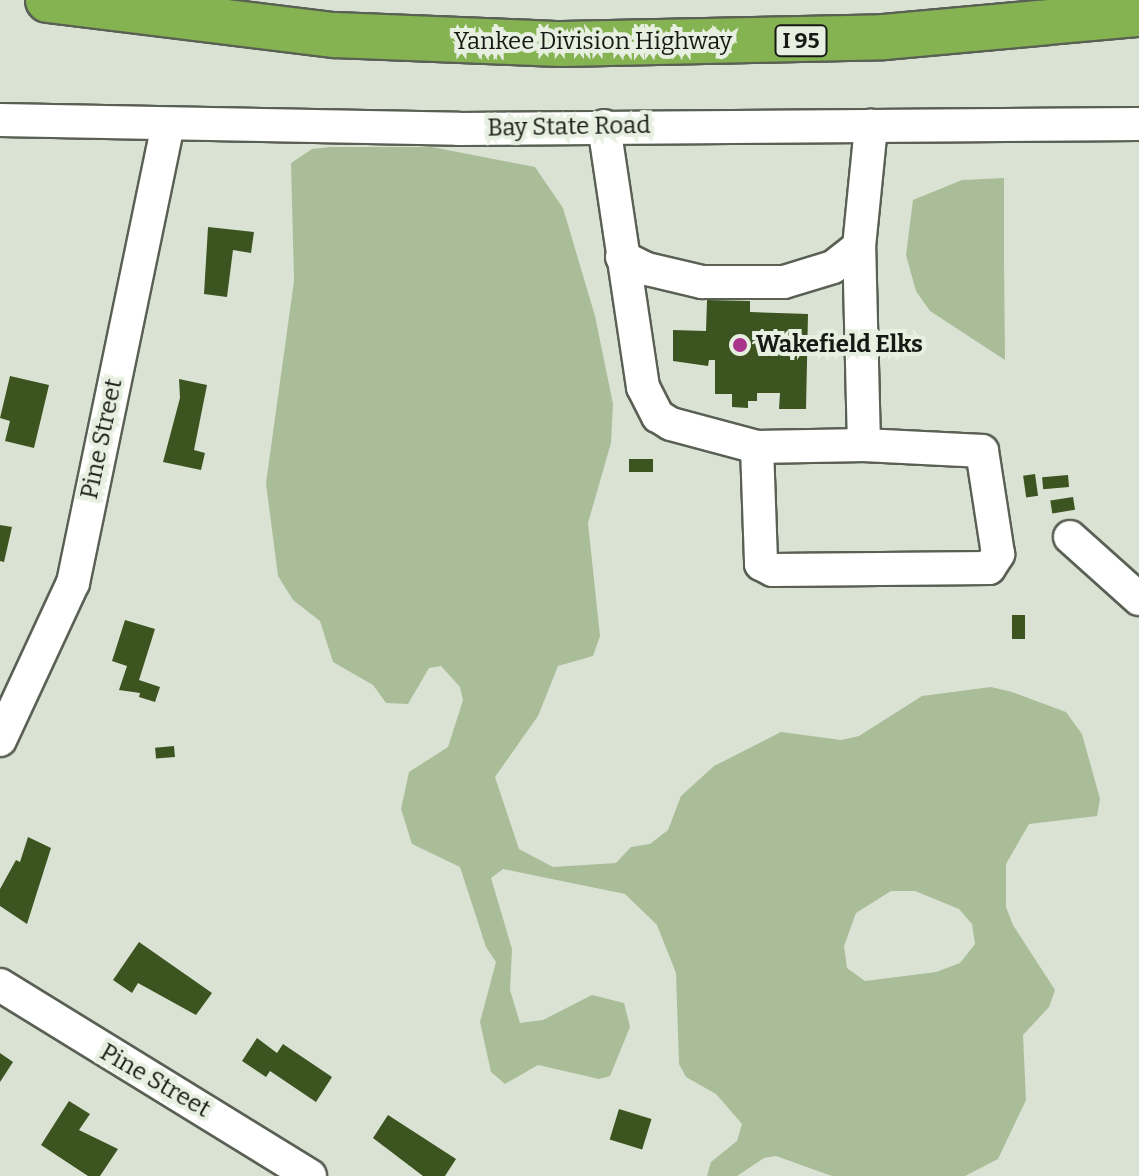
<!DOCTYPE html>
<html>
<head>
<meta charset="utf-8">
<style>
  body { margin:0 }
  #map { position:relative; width:1139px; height:1176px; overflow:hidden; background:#dae2d4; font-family:Bitter,serif }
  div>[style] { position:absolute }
  .green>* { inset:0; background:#aabd99 }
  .building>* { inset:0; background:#3c541f; transform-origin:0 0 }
  .roads { filter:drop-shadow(2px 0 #5a6054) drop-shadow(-2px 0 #5a6054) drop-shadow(0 2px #5a6054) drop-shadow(0 -2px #5a6054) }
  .minor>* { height:32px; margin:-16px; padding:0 16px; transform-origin:16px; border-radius:16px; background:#fff }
  .highway>* { height:44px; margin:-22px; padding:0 22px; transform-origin:22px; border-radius:22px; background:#85b352 }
  .dots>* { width:22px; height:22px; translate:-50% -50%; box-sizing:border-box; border:4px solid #e7efe1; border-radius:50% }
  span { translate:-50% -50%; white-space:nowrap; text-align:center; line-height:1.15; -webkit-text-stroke:8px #e7efe1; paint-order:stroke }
  .shield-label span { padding:2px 6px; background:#e7efe1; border:2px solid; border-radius:6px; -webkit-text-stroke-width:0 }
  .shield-label { font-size:22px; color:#171914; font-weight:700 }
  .street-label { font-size:24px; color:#171914 }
  .poi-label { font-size:24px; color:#171914; font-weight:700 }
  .left { translate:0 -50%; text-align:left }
</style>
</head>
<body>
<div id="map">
  <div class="green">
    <i style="clip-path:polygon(evenodd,330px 147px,432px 147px,535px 167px,563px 208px,595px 316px,613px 404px,611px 443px,588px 523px,600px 636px,593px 656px,558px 666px,538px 716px,495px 777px,519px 849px,553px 867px,616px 863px,631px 847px,650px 844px,668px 830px,681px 796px,714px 766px,781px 732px,841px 740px,859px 736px,922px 696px,991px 687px,1012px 692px,1066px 712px,1082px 734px,1100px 799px,1097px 816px,1029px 824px,1006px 864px,1006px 907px,1013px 925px,1055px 990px,1049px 1007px,1023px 1035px,1026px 1100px,998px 1159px,965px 1176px,832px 1176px,776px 1156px,764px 1158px,737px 1176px,707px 1176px,711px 1162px,737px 1141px,742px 1124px,716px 1094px,686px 1077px,679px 1064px,676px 973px,657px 925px,625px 894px,503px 869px,491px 878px,512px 949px,510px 990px,520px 1023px,543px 1020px,592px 995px,624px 1003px,630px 1027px,610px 1076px,599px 1079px,538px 1065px,505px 1084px,491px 1072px,480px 1022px,496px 962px,486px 947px,460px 867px,412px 844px,401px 809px,409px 772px,448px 747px,463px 700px,460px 687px,441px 666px,429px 668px,408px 704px,386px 703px,373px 685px,333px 662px,320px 621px,293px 600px,278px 576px,266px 483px,294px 281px,291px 163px,312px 149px,330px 147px,891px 891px,915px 891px,959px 909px,972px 924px,975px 944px,960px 963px,936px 972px,865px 981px,847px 968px,844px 946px,856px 913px,891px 891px)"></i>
    <i style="clip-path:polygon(1004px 178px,1004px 262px,1005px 360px,930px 311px,916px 291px,906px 255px,913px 200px,962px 180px)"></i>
  </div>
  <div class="building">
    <i style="clip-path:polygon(208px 227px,254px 232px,251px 253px,233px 250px,227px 297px,204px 294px)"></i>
    <i style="clip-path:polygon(707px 300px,750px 301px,750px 312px,808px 314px,806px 409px,779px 409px,780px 393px,757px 393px,757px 401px,748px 401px,748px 408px,732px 407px,732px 394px,715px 394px,715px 360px,709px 360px,708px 366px,673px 361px,673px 330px,706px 331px)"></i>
    <i style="clip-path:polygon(10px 376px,49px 385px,34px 448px,5px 441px,10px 421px,0 418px)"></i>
    <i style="clip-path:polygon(179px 379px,207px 385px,194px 450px,205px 453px,201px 470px,163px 462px,180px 398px)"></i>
    <i style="left:629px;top:459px;width:24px;height:13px"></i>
    <i style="left:1035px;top:474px;width:22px;height:12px;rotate:82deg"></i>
    <i style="left:1068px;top:475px;width:12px;height:26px;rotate:85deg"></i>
    <i style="left:1073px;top:497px;width:13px;height:23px;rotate:81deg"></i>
    <i style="clip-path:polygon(0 525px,12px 527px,4px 562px,0 561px)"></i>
    <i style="left:1012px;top:615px;width:13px;height:24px"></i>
    <i style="clip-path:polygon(125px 620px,155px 629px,139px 680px,160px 687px,155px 702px,139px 697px,140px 693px,119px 690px,127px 666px,112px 661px)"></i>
    <i style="left:174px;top:746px;width:11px;height:19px;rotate:85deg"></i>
    <i style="clip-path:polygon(28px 837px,51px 848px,27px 924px,0 906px,0 889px,16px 860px,20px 862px)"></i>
    <i style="clip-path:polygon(139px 942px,212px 993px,196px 1015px,138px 983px,132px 993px,113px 980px)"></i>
    <i style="clip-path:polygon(257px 1038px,277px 1053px,283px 1044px,332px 1077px,316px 1102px,270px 1071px,266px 1077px,242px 1061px)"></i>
    <i style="clip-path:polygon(0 1053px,13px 1062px,0 1082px)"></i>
    <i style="clip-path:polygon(69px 1101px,90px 1114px,79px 1130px,118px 1149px,100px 1176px,88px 1176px,41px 1145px)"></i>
    <i style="left:619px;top:1109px;width:34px;height:32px;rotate:17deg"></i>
    <i style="clip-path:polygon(388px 1115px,456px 1159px,445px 1176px,423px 1176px,373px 1138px)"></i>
  </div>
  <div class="roads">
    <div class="minor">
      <i style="left:0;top:120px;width:459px;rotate:1.1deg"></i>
      <i style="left:459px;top:129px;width:680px;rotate:-0.42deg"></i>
      <i style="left:604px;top:126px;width:264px;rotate:81.5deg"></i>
      <i style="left:643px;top:387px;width:33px;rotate:63deg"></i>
      <i style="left:658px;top:416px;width:15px;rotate:32deg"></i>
      <i style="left:671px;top:424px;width:89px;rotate:15deg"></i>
      <i style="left:757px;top:447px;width:117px;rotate:88deg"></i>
      <i style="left:761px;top:564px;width:13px;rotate:27deg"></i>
      <i style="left:773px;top:570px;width:216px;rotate:-0.5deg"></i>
      <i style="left:989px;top:568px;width:17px;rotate:-57deg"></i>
      <i style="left:998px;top:554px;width:104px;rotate:-98.8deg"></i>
      <i style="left:982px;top:451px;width:118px;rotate:-177.1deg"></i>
      <i style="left:864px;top:445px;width:198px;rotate:-91.4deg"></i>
      <i style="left:859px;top:247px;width:122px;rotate:-84.3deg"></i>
      <i style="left:622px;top:257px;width:28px;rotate:26deg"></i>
      <i style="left:647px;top:269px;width:57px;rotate:13.3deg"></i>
      <i style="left:702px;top:282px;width:82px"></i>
      <i style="left:784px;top:282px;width:51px;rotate:-17deg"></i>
      <i style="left:833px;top:267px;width:33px;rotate:-38deg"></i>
      <i style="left:757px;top:447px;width:107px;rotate:-1.1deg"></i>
      <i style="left:1070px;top:537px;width:93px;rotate:41.9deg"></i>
      <i style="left:0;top:740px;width:173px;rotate:-65.1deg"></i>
      <i style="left:73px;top:583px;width:468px;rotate:-78.3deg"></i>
      <i style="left:0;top:985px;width:364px;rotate:31.6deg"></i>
    </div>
    <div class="highway">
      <i style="left:48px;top:0;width:289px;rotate:7deg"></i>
      <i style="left:335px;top:35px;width:227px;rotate:2.3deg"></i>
      <i style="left:562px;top:44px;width:322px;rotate:-1.2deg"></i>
      <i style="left:884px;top:37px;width:256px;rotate:-5.2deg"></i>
    </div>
  </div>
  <div class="dots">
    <i style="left:740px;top:345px;background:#aa338b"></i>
  </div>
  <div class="shield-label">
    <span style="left:801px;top:41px">I 95</span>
  </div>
  <div class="street-label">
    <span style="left:593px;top:42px">Yankee Division Highway</span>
    <span style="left:569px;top:127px;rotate:-1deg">Bay State Road</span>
    <span style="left:102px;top:439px;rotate:-78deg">Pine Street</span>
    <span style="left:155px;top:1081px;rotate:30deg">Pine Street</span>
  </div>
  <div class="poi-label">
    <span class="left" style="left:756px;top:345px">Wakefield Elks</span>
  </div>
</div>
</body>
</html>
